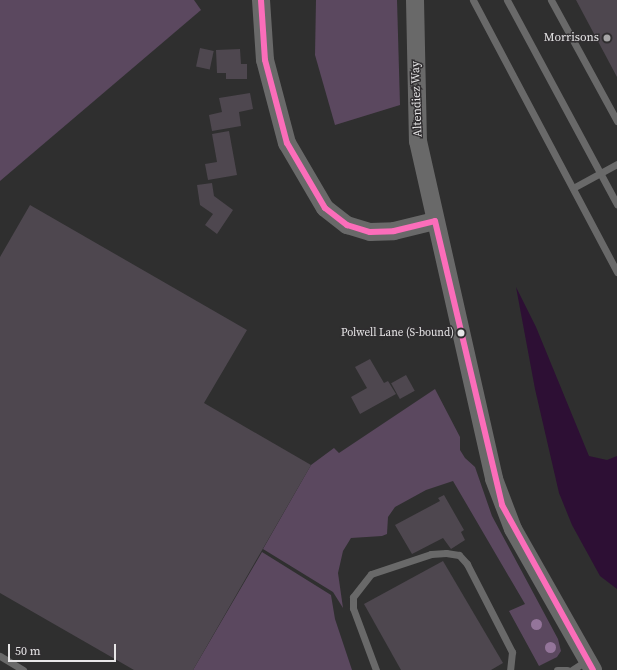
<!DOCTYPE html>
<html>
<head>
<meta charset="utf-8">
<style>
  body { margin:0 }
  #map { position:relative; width:617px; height:670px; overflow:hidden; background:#2f2f2f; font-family:"Source Serif 4",serif }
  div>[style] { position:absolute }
  .green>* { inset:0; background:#5b485f }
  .water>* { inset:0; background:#2d0f34 }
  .building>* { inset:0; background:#4e474f; transform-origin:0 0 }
  .service>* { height:7px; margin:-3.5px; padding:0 3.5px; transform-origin:3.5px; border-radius:3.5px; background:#696969 }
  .tertiary>* { height:18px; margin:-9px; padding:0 9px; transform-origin:9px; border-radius:9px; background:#696969 }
  .bus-1>* { height:6px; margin:-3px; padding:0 3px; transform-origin:3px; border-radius:3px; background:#fb6dba }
  .trees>* { width:11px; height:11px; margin:-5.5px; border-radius:50%; background:#94759a }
  .dots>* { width:11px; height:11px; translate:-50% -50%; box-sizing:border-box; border:2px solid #302e30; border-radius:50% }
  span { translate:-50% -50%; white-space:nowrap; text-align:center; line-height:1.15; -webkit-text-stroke:3px #302e30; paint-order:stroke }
  .bus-label { font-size:11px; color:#e7e6e7 }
  .right { translate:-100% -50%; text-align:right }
  .poi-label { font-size:12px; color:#e7e6e7 }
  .street-label { font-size:12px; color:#e7e6e7 }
  .scale { position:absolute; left:8px; top:644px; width:108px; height:18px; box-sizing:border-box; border:2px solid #e7e6e7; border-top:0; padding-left:5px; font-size:12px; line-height:14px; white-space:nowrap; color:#e7e6e7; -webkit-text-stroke:3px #302e30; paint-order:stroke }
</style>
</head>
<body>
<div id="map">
  <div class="green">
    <i style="clip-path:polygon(0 0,194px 0,201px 10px,0 181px)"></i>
    <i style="clip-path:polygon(316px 0,397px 0,400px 105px,335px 125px,315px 55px)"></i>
    <i style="clip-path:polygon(435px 389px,460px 437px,460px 450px,465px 458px,475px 467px,492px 516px,558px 639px,561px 651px,557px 657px,539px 666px,509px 611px,525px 604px,453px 481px,426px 490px,395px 507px,388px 517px,387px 534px,382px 536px,351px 538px,343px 551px,338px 573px,343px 608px,333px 592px,263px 549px,311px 465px,334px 448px,339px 453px)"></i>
    <i style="clip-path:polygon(262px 552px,331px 595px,335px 619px,352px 670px,193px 670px)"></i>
  </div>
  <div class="water">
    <i style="clip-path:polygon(516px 287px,536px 327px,589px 456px,607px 460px,617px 456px,617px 589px,600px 576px,572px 525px,559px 493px,535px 389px)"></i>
  </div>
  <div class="building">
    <i style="clip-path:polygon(576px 0,617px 0,617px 77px)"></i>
    <i style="left:200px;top:48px;width:14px;height:19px;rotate:12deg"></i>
    <i style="clip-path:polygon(240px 49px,241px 64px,247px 64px,247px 79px,226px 79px,226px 73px,217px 73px,216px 50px)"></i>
    <i style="clip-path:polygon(250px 93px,253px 109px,239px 112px,241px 126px,212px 131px,209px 115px,222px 112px,219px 98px)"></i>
    <i style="clip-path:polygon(229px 131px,237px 175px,208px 180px,205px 164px,217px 162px,212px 134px)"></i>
    <i style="clip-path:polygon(212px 183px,214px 196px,233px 210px,217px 234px,205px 225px,213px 214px,200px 205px,197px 185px)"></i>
    <i style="clip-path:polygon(30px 205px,247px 330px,204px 403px,311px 465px,193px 670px,134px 670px,0 593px,0 257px)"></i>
    <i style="clip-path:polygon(370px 359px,384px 383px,388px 381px,396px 394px,360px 414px,351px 397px,367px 388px,355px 367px)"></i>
    <i style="left:406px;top:375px;width:18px;height:17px;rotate:61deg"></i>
    <i style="clip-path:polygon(444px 495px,464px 530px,461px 532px,465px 540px,451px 549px,443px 538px,412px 554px,395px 525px,440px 501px,438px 498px)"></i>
    <i style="clip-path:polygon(443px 561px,503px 663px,491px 670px,401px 670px,364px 604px)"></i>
  </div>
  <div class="service">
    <i style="left:473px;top:0;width:308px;rotate:62.1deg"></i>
    <i style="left:507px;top:0;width:232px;rotate:61.7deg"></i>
    <i style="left:551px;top:0;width:138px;rotate:61.4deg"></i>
    <i style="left:573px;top:188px;width:50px;rotate:-28.6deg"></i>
    <i style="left:0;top:656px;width:27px;rotate:31deg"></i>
    <i style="left:376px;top:670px;width:66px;rotate:-110.4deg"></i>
    <i style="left:353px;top:608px;width:11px;rotate:-90deg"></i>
    <i style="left:353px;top:597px;width:29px;rotate:-52deg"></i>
    <i style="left:371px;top:574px;width:63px;rotate:-18.4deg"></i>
    <i style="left:431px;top:554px;width:15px;rotate:-4deg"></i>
    <i style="left:446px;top:553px;width:13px;rotate:9deg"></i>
    <i style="left:459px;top:555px;width:12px;rotate:48deg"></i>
    <i style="left:467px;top:564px;width:99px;rotate:62.9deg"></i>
    <i style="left:512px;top:652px;width:18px;rotate:96deg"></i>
    <i style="left:557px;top:670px;width:10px"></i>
    <i style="left:572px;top:670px;width:17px;rotate:-33deg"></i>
  </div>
  <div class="tertiary">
    <i style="left:261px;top:0;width:60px;rotate:86.2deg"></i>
    <i style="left:265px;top:60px;width:86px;rotate:75.2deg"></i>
    <i style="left:287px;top:143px;width:75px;rotate:59.7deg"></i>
    <i style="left:325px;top:208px;width:28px;rotate:38deg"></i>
    <i style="left:347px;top:225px;width:24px;rotate:17deg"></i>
    <i style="left:370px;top:232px;width:24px;rotate:-2deg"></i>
    <i style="left:394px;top:231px;width:42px;rotate:-13.7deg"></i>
    <i style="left:415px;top:0;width:141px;rotate:88.8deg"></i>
    <i style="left:418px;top:141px;width:346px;rotate:77.3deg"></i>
    <i style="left:494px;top:479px;width:53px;rotate:69.2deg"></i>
    <i style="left:513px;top:529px;width:162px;rotate:60.4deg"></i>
  </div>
  <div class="bus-1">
    <i style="left:261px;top:0;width:60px;rotate:86.2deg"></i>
    <i style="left:265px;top:60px;width:86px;rotate:75.2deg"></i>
    <i style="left:287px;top:143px;width:75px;rotate:59.7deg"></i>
    <i style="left:325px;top:208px;width:28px;rotate:38deg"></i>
    <i style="left:347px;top:225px;width:24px;rotate:17deg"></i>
    <i style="left:370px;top:232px;width:24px;rotate:-2deg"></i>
    <i style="left:394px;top:231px;width:42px;rotate:-13.7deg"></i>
    <i style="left:435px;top:221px;width:292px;rotate:76.7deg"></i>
    <i style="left:502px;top:505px;width:188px;rotate:61.1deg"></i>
  </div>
  <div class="trees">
    <i style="left:536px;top:624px"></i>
    <i style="left:550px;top:647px"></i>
  </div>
  <div class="dots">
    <i style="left:607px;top:38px;background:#a7a6a7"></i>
    <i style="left:461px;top:333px;background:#e7e6e7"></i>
  </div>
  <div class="bus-label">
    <span class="right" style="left:454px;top:333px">Polwell Lane (S-bound)</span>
  </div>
  <div class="poi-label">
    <span class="right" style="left:599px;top:38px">Morrisons</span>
  </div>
  <div class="street-label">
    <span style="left:417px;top:99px;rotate:-92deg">Altendiez Way</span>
  </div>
  <div class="scale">50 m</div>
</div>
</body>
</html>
